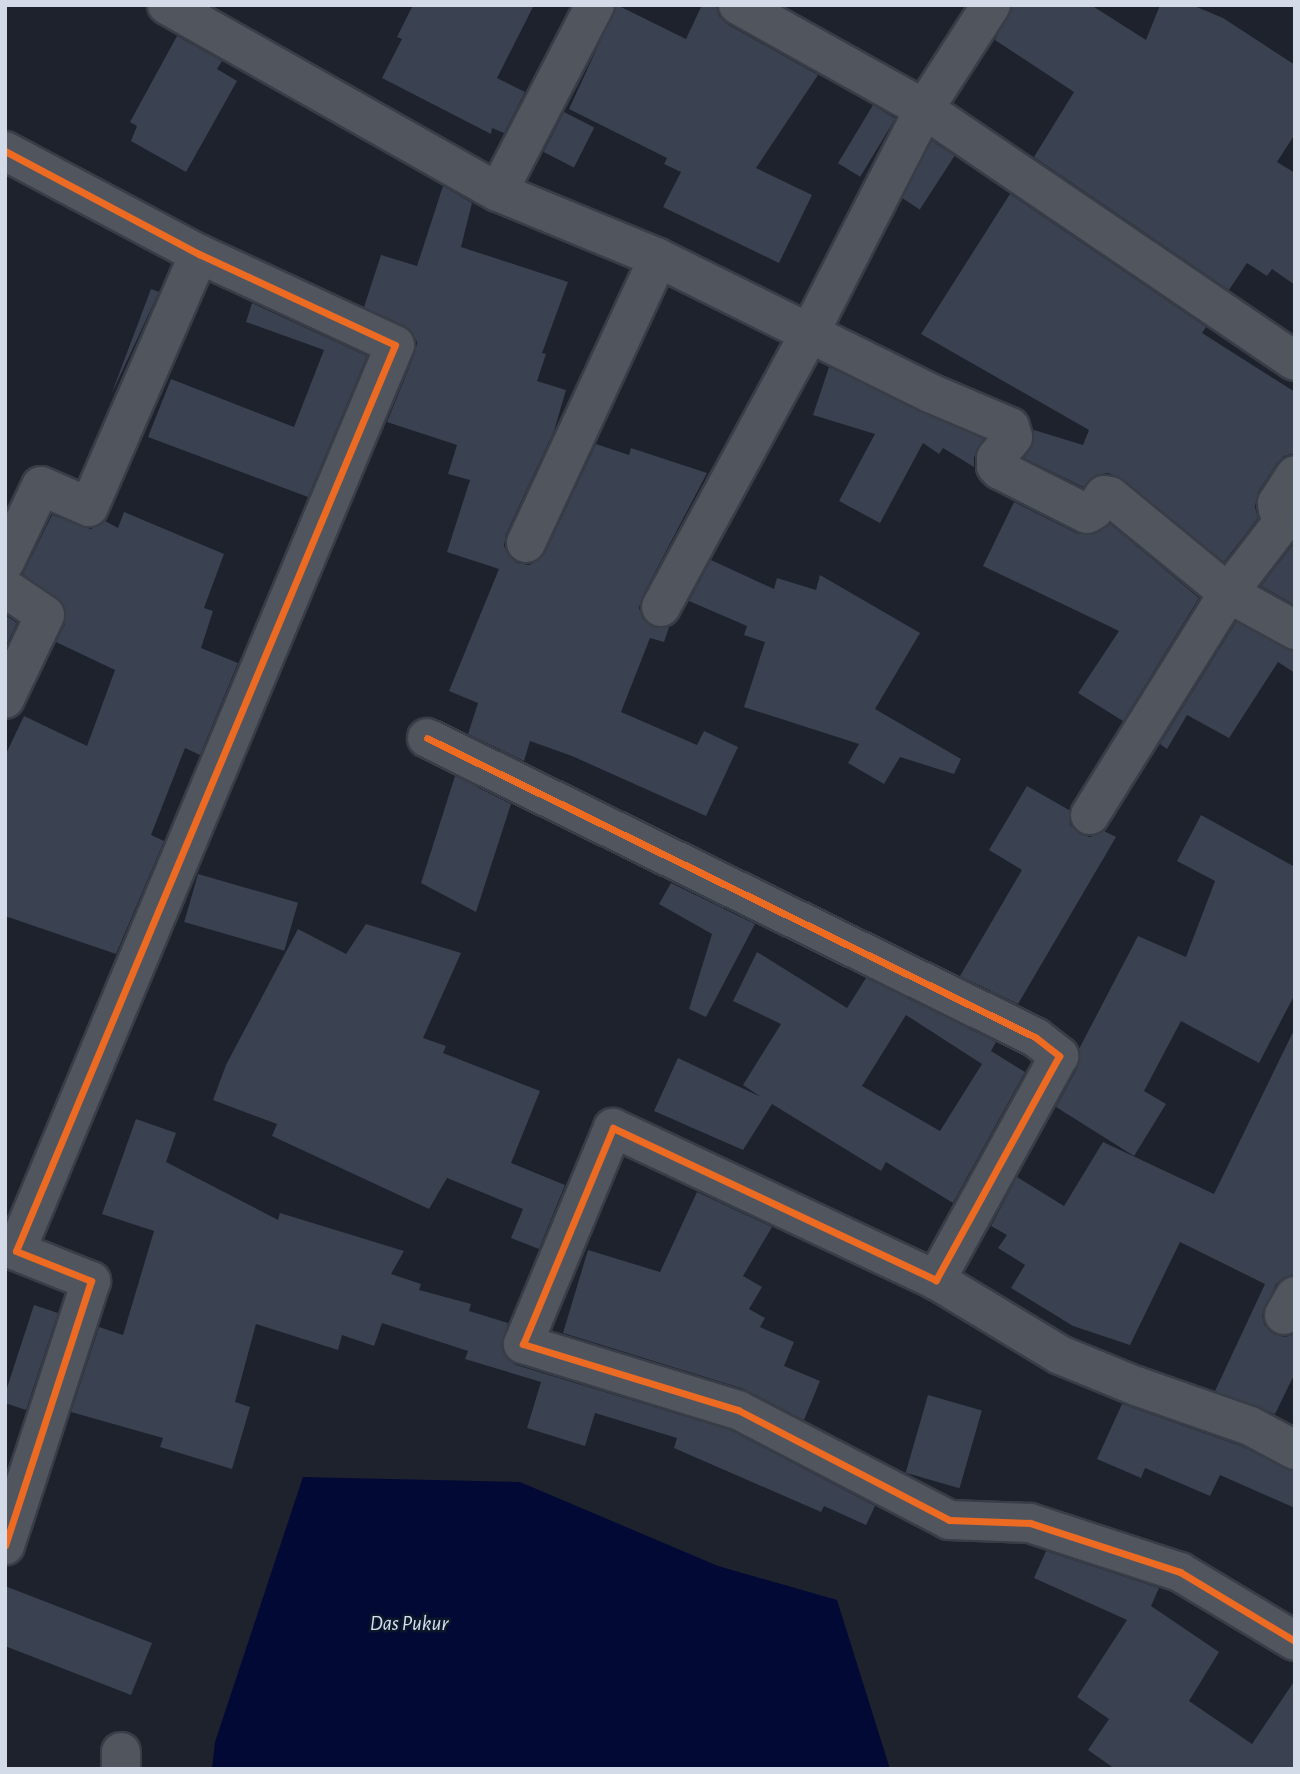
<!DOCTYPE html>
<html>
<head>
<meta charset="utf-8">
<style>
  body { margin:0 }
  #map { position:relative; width:1300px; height:1774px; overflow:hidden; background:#1d222d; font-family:"Alegreya Sans",sans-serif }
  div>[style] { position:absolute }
  .water>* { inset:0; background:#030935 }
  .building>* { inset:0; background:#3a4150; transform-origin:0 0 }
  .roads { filter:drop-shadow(2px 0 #393d47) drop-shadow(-2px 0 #393d47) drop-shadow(0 2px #393d47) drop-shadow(0 -2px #393d47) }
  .street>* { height:38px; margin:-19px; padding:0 19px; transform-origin:19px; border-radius:19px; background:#50555e }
  .cycleway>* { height:7px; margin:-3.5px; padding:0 3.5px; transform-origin:3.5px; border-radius:3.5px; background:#ed6a23 }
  span { translate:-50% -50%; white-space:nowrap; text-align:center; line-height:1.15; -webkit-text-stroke:5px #0d172a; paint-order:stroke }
  .water-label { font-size:21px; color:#d8e1f2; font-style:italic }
  .frame { position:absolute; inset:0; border:7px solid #d3dae8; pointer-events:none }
</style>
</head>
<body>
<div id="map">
  <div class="water">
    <i style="clip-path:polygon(303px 1477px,520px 1482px,718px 1566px,837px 1600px,890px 1769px,212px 1769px,215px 1742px)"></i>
  </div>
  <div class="building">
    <i style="clip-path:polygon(413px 5px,534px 5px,497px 78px,525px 92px,504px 133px,492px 128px,491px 134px,382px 78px,402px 39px,397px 37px)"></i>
    <i style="clip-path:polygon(617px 5px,686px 39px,702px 5px,716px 5px,719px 16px,727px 24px,818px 75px,756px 168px,812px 195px,779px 263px,663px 207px,681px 172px,664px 164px,667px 158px,569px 109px)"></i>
    <i style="clip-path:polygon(1013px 5px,1091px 5px,1146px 40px,1160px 5px,1192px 5px,1223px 18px,1295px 65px,1295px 134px,1277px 162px,1295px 173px,1295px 285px,1272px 269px,1267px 276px,1247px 263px,1229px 290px,1034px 157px,1074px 92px,995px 40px)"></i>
    <i style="clip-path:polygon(177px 36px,222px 61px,217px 69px,237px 81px,186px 172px,131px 141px,137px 126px,130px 122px)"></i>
    <i style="left:873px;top:105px;width:26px;height:68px;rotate:31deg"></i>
    <i style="left:564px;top:112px;width:34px;height:45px;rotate:27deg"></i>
    <i style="left:932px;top:141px;width:27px;height:64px;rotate:33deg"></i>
    <i style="clip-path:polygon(443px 186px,472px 203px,461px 247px,568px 282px,542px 353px,546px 354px,537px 381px,566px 390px,554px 431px,506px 534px,504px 546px,509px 556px,517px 563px,529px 565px,539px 560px,545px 553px,596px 444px,629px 455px,631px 448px,707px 473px,642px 597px,639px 608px,643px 619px,651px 626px,669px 627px,664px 642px,650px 638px,621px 712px,697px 745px,704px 731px,738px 747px,706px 816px,572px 756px,530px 741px,524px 761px,468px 734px,478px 703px,449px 691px,499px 569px,447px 552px,470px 480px,448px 474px,457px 445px,387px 422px,415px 353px,417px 342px,412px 332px,405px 326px,364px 307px,381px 255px,417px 266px)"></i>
    <i style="clip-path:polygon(1010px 194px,1206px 327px,1202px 333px,1295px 392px,1295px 453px,1284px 456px,1277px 463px,1258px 492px,1255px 507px,1258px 518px,1224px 562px,1123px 479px,1108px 473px,1096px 475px,1083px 487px,1024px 458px,1034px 442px,1034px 430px,1083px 445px,1089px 430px,921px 334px)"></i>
    <i style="clip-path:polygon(151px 289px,159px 292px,111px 395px)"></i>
    <i style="clip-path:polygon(252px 303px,367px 356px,308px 497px,148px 437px,171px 379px,294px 427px,324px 350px,246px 322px)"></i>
    <i style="clip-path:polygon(829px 367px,983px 439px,974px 457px,974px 467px,943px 448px,939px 454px,923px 443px,880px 523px,839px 501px,875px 434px,813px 415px)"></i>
    <i style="clip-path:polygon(1014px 502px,1078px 534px,1097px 533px,1110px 524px,1199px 598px,1123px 721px,1078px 693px,1119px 631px,983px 566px)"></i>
    <i style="clip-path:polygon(124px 512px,224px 554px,204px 608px,213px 611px,201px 648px,238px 663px,200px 755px,185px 748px,151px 835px,164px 841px,116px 954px,5px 916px,5px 756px,24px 716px,87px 746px,115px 670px,56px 642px,65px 624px,64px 605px,23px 574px,52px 515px,91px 529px,105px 521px,118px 528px)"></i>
    <i style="clip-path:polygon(1295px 542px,1295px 605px,1261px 586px)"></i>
    <i style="clip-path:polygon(711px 560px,774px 589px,777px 578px,816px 590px,820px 575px,920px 633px,875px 709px,961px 759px,954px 774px,900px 757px,884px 784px,848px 763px,859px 744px,744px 707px,765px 642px,744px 635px,747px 626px,689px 601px)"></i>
    <i style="clip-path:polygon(5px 615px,17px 623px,5px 648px)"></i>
    <i style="clip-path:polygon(1236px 622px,1295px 652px,1295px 673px,1278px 662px,1229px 738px,1187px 715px,1167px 749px,1160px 744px)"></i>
    <i style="clip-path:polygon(455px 776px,511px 804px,476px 912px,421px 883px)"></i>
    <i style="clip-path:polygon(1027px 786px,1069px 810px,1070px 825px,1079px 834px,1090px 837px,1104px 831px,1116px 837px,1018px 1004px,960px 976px,1022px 870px,989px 850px)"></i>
    <i style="clip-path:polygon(1201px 815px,1295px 867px,1295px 994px,1259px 1063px,1181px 1021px,1144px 1091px,1166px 1104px,1134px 1156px,1056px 1107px,1078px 1067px,1079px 1049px,1138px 936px,1186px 957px,1215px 881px,1177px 861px)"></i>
    <i style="left:198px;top:874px;width:104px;height:50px;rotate:16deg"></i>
    <i style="clip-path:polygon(671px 883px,755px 924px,706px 1017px,689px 1009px,712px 934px,659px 904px)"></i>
    <i style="clip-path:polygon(366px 924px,461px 953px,423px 1038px,446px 1046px,443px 1053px,540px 1091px,511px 1163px,565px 1185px,539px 1249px,511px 1238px,523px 1209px,447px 1178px,429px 1209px,272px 1136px,277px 1124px,213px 1100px,226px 1065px,298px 929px,346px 954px)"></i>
    <i style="clip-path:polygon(evenodd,757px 952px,847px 1008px,866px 978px,996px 1042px,991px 1051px,1025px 1072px,953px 1203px,886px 1162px,881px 1171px,772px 1104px,743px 1150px,654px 1111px,678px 1058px,761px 1097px,743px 1085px,781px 1024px,733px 1001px,757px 952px,906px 1015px,982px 1064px,940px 1131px,862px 1086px,906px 1015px)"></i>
    <i style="clip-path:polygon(1295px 1028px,1295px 1274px,1285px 1277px,1276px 1284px,1262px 1316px,1265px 1326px,1274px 1334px,1285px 1337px,1295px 1334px,1295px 1373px,1275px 1414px,1215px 1391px,1265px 1284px,1180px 1242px,1130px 1345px,1073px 1326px,1011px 1288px,1025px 1265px,998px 1248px,1007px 1235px,991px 1226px,1017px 1177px,1064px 1206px,1103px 1142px,1214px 1194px)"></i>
    <i style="clip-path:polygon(136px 1119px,176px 1133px,166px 1162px,278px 1220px,280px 1213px,404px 1251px,391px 1274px,421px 1284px,419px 1290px,471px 1304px,469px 1311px,508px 1323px,502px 1348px,507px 1359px,516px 1365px,730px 1430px,875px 1506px,866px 1525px,824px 1506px,821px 1512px,674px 1448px,677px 1438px,595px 1413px,585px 1446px,527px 1428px,541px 1382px,465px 1359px,468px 1351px,382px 1323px,374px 1346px,342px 1335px,338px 1350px,256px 1324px,235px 1402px,250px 1407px,232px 1469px,160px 1447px,163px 1438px,71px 1412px,99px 1327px,123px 1335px,154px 1231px,102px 1214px)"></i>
    <i style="clip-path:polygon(697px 1192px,772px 1227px,743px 1276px,762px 1287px,749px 1309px,765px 1318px,760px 1327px,794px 1342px,784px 1366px,820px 1381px,804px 1420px,744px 1389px,563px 1333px,588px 1250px,660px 1272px)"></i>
    <i style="clip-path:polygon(34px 1305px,58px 1313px,26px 1410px,5px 1403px,5px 1394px)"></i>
    <i style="left:928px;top:1395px;width:56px;height:81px;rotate:16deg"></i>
    <i style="clip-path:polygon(1122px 1404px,1241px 1446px,1295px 1472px,1295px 1508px,1220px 1475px,1210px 1496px,1145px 1468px,1141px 1478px,1097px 1459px)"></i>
    <i style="clip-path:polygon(1046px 1551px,1159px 1588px,1151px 1606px,1219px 1652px,1189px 1701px,1252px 1744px,1295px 1680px,1295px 1769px,1115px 1769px,1088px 1750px,1109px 1719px,1077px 1697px,1127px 1620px,1034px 1578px)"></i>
    <i style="clip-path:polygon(5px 1586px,152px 1643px,131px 1695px,5px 1646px)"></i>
  </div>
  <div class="roads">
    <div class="street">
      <i style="left:167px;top:5px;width:380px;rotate:29.5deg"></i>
      <i style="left:498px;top:192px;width:173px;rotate:22.4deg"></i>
      <i style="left:658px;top:258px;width:304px;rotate:26.4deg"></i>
      <i style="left:930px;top:393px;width:87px;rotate:23deg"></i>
      <i style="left:1010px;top:427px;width:10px;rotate:73deg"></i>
      <i style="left:1013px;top:437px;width:27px;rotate:129deg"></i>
      <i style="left:996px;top:458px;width:8px;rotate:90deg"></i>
      <i style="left:996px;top:466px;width:6px;rotate:45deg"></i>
      <i style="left:1000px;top:470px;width:97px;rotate:26.8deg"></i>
      <i style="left:1087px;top:514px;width:8px;rotate:-30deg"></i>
      <i style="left:1094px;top:510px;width:18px;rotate:-56deg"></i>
      <i style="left:1104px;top:495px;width:6px;rotate:9deg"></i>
      <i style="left:1110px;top:496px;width:153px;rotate:39.4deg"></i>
      <i style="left:1228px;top:593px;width:98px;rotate:-52.4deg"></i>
      <i style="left:1288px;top:515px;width:12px;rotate:-149deg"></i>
      <i style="left:1278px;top:509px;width:6px;rotate:-99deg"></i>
      <i style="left:1277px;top:503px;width:33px;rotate:-57deg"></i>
      <i style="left:738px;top:5px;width:213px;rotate:29.2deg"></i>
      <i style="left:924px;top:109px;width:448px;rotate:34.2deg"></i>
      <i style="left:5px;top:151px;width:220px;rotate:28deg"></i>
      <i style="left:199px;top:254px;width:216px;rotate:24.9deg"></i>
      <i style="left:395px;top:345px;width:982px;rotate:112.7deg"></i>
      <i style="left:16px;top:1251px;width:81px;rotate:21.8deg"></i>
      <i style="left:91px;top:1281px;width:278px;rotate:108deg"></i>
      <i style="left:498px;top:192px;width:211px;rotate:-62.6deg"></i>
      <i style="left:526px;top:543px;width:314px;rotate:-65.1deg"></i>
      <i style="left:5px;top:562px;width:84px;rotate:-64.7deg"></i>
      <i style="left:41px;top:486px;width:52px;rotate:23.6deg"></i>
      <i style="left:89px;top:507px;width:276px;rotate:-66.5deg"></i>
      <i style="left:5px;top:588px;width:48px;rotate:34deg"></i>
      <i style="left:45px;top:615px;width:93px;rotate:115.5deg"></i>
      <i style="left:661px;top:607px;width:311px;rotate:-61.5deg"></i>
      <i style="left:809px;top:334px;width:253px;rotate:-62.9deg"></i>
      <i style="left:924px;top:109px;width:124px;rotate:-57.2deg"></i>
      <i style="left:427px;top:738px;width:678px;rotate:26.19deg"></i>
      <i style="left:1035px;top:1037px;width:31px;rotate:38deg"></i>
      <i style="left:1059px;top:1056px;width:256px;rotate:118.8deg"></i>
      <i style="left:936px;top:1280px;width:357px;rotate:-154.8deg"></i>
      <i style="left:613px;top:1128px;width:234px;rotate:112.6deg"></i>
      <i style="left:523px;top:1344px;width:225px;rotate:17.1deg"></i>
      <i style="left:738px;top:1410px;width:238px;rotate:27.5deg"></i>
      <i style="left:949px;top:1520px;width:81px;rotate:2.1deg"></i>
      <i style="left:1030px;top:1523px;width:158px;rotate:18.1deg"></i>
      <i style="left:1180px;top:1572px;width:134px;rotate:31deg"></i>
      <i style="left:1090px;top:815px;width:261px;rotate:-58.1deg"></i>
      <i style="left:1228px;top:593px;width:77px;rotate:28.9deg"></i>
      <i style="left:936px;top:1280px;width:145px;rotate:31.2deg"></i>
      <i style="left:1060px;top:1355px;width:82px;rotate:22.2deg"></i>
      <i style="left:1136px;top:1386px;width:121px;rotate:19.3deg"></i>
      <i style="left:1250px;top:1426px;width:51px;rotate:28.1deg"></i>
      <i style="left:1284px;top:1315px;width:22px;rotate:-60deg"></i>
      <i style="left:121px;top:1769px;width:17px;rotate:-90deg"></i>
    </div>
  </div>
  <div class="cycleway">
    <i style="left:5px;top:151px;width:220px;rotate:28deg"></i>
    <i style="left:199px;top:254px;width:216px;rotate:24.9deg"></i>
    <i style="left:395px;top:345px;width:982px;rotate:112.7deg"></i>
    <i style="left:16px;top:1251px;width:81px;rotate:21.8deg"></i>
    <i style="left:91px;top:1281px;width:278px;rotate:108deg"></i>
    <i style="left:427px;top:738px;width:678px;rotate:26.19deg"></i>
    <i style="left:1035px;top:1037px;width:31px;rotate:38deg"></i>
    <i style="left:1059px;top:1056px;width:256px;rotate:118.8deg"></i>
    <i style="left:936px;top:1280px;width:357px;rotate:-154.8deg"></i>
    <i style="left:613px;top:1128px;width:234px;rotate:112.6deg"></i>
    <i style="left:523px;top:1344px;width:225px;rotate:17.1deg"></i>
    <i style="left:738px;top:1410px;width:238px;rotate:27.5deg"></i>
    <i style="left:949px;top:1520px;width:81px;rotate:2.1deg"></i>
    <i style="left:1030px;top:1523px;width:158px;rotate:18.1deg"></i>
    <i style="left:1180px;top:1572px;width:134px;rotate:31deg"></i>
  </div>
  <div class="water-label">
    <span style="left:409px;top:1624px">Das Pukur</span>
  </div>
  <div class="frame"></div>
</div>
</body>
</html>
